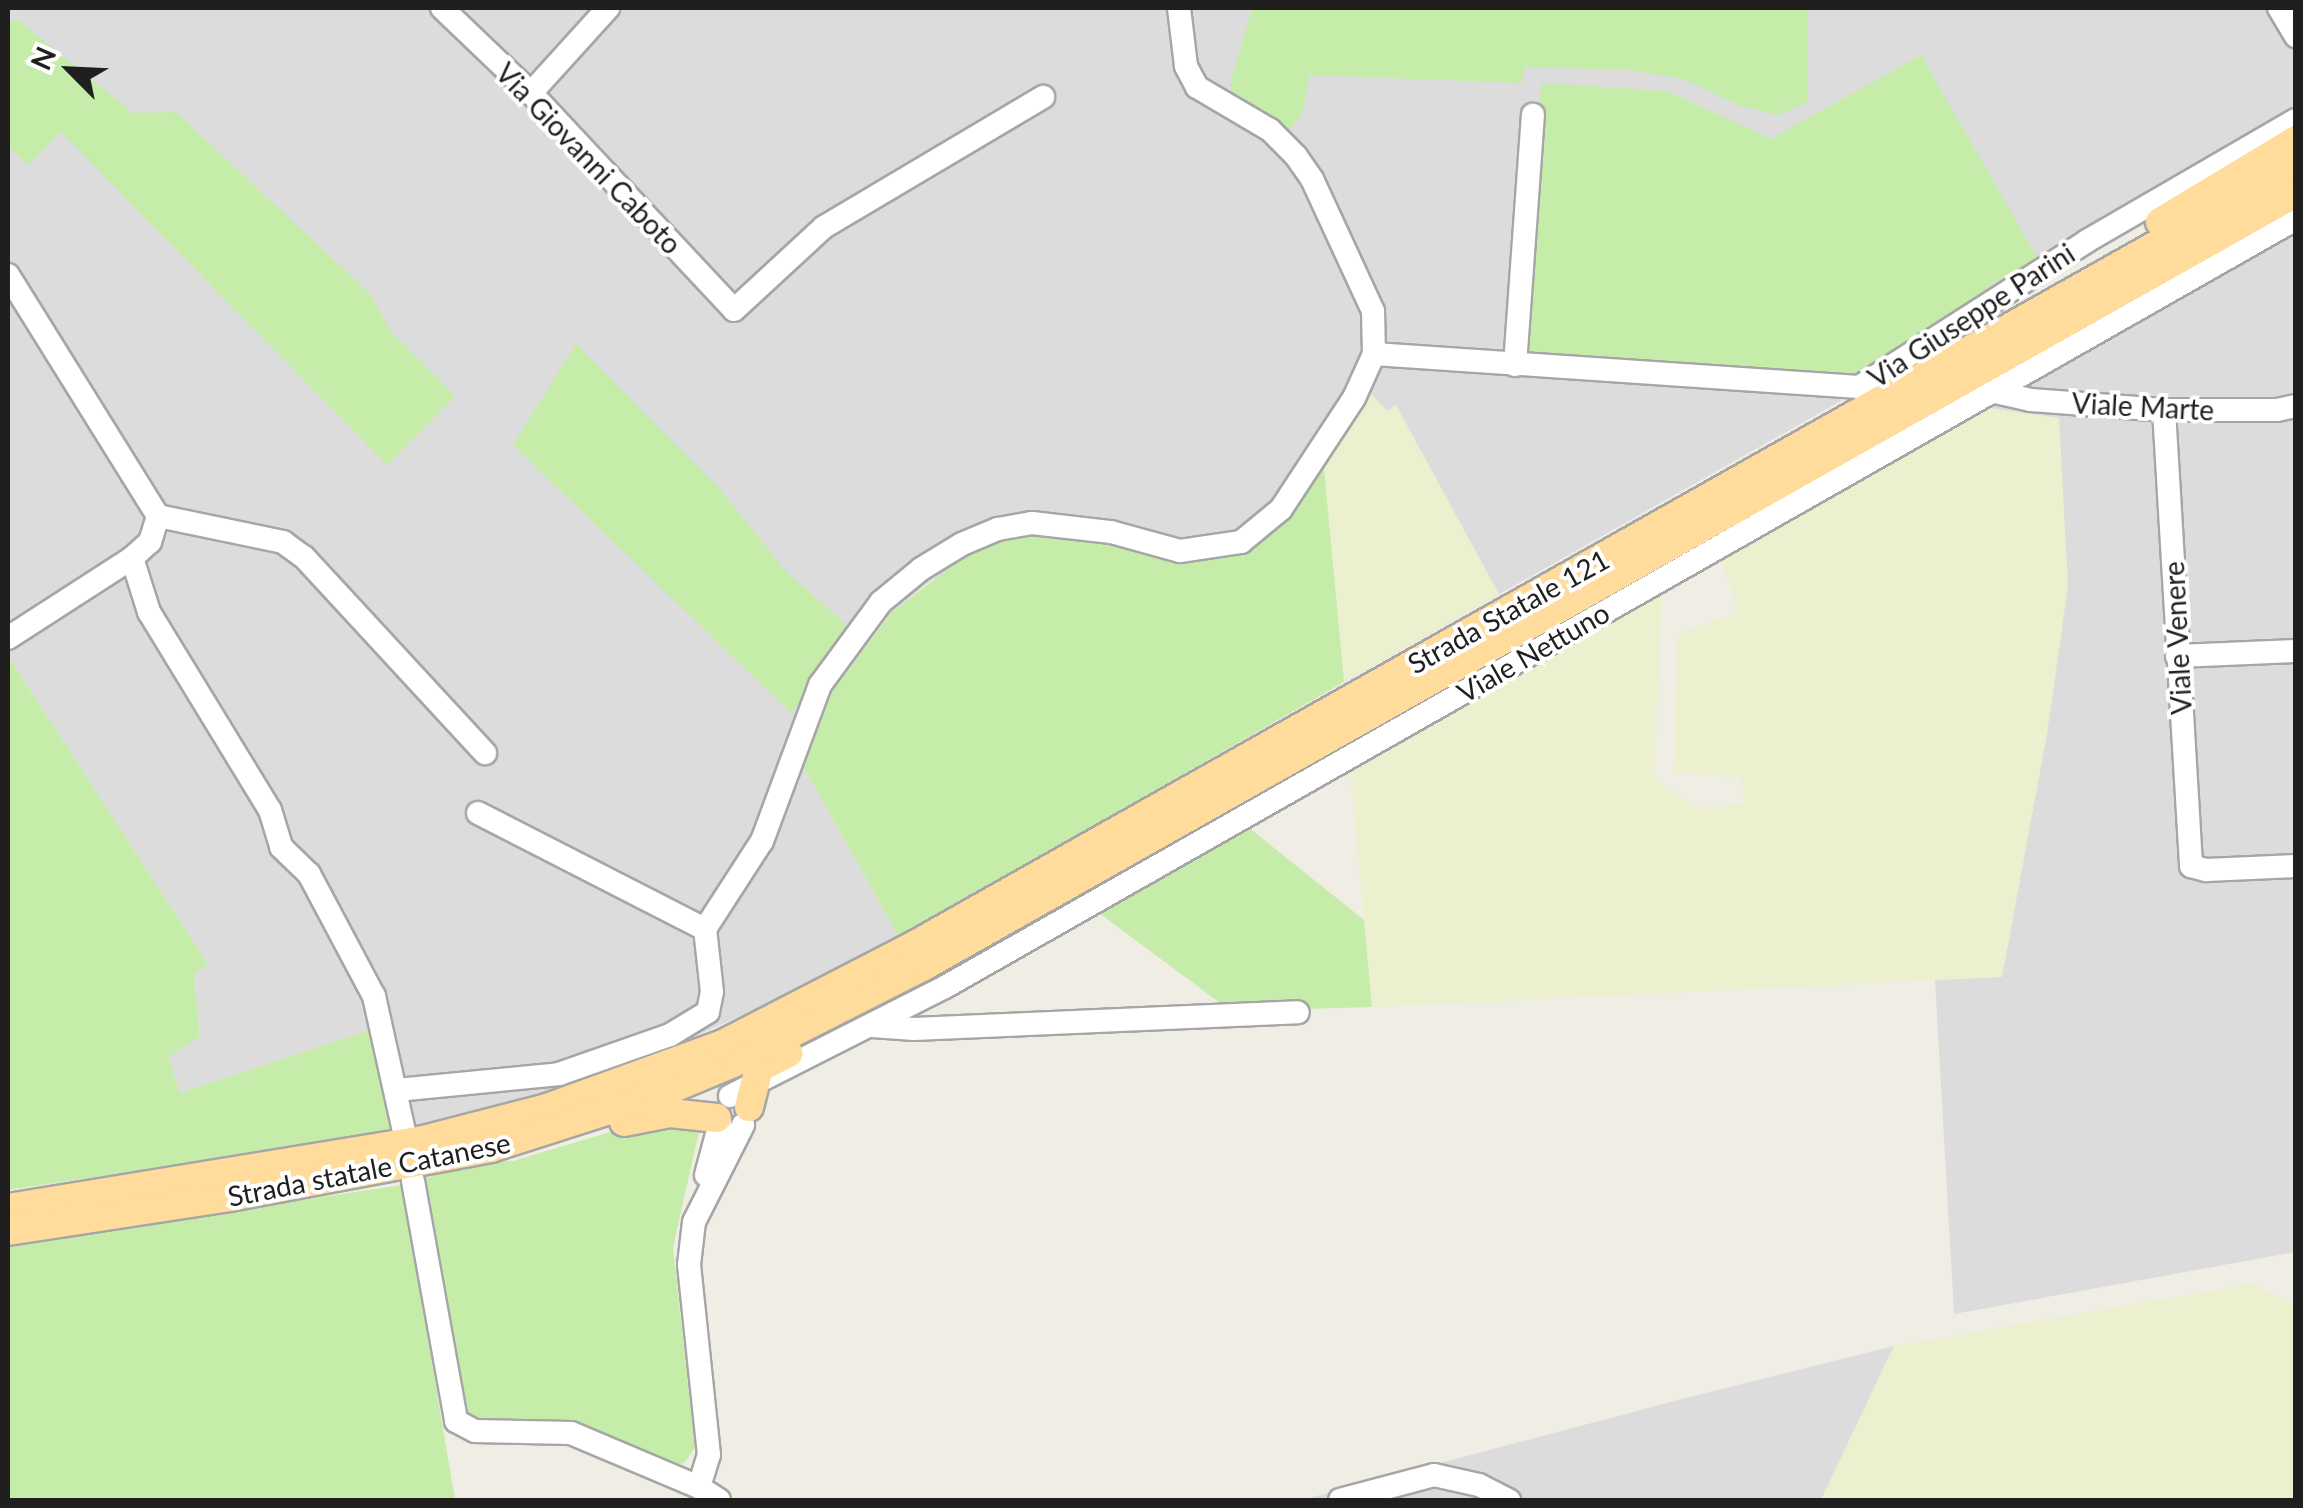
<!DOCTYPE html>
<html>
<head>
<meta charset="utf-8">
<style>
  body { margin:0 }
  #map { position:relative; width:2303px; height:1508px; overflow:hidden; background:#f0ede5; font-family:Lato,sans-serif }
  div>[style] { position:absolute }
  .residential>* { inset:0; background:#dddcdc }
  .farmland>* { inset:0; background:#ebf0cf }
  .grass>* { inset:0; background:#c5eca9 }
  .roads { filter:drop-shadow(2px 0 #a6a6a6) drop-shadow(-2px 0 #a6a6a6) drop-shadow(0 2px #a6a6a6) drop-shadow(0 -2px #a6a6a6) }
  .minor>* { height:22px; margin:-11px; padding:0 11px; transform-origin:11px; border-radius:11px; background:#fff }
  .major>* { height:28px; margin:-14px; padding:0 14px; transform-origin:14px; border-radius:14px; background:#ffdc9b }
  span { translate:-50% -50%; white-space:nowrap; text-align:center; line-height:1.15; -webkit-text-stroke:8px #fff; paint-order:stroke }
  .street-label { font-size:28px; color:#1f1f1f }
  .frame { position:absolute; inset:0; border:10px solid #1f1f1f; pointer-events:none }
  .north { position:absolute; left:20px; top:20px; width:100px; height:100px; -webkit-text-stroke:8px #fff; paint-order:stroke; rotate:294deg; font-size:28px; font-weight:700; line-height:40px; text-align:center; color:#1f1f1f }
  .north::after { content:''; display:block; margin:auto; width:35px; height:45px; background:#1f1f1f; clip-path:polygon(50% 0,100% 100%,50% 72%,0 100%) }
</style>
</head>
<body>
<div id="map">
  <div class="residential">
    <i style="clip-path:polygon(8px 8px,2295px 8px,2295px 130px,2101px 243px,2021px 299px,1344px 682px,1323px 462px,1247px 547px,1216px 557px,933px 579px,891px 613px,865px 644px,834px 689px,801px 762px,899px 937px,782px 997px,658px 1053px,543px 1092px,391px 1133px,384px 1082px,378px 1077px,376px 1028px,180px 1093px,167px 1057px,200px 1036px,194px 974px,208px 964px,8px 656px)"></i>
    <i style="clip-path:polygon(2295px 213px,2295px 1252px,1954px 1314px,1935px 980px,2002px 976px,1983px 407px)"></i>
    <i style="clip-path:polygon(1894px 1346px,1821px 1500px,1301px 1500px,1682px 1399px)"></i>
  </div>
  <div class="farmland">
    <i style="clip-path:polygon(1372px 395px,1387px 411px,1396px 405px,1499px 594px,1344px 682px,1323px 460px)"></i>
    <i style="clip-path:polygon(1983px 407px,2059px 418px,2068px 586px,2047px 734px,2002px 977px,1372px 1007px,1350px 768px,1662px 595px,1654px 778px,1700px 809px,1744px 804px,1741px 777px,1674px 773px,1678px 633px,1738px 613px,1722px 560px)"></i>
    <i style="clip-path:polygon(2253px 1284px,2295px 1304px,2295px 1500px,1821px 1500px,1894px 1346px)"></i>
  </div>
  <div class="grass">
    <i style="clip-path:polygon(1252px 8px,1808px 8px,1808px 102px,1778px 115px,1740px 106px,1684px 79px,1629px 70px,1524px 67px,1522px 83px,1309px 75px,1303px 112px,1285px 135px,1234px 96px,1230px 84px)"></i>
    <i style="clip-path:polygon(18px 20px,133px 113px,176px 112px,370px 294px,392px 333px,455px 396px,387px 465px,61px 132px,28px 165px,8px 146px,8px 21px)"></i>
    <i style="clip-path:polygon(1921px 55px,2038px 259px,1987px 287px,1989px 296px,1860px 379px,1527px 360px,1523px 350px,1541px 83px,1667px 91px,1771px 139px)"></i>
    <i style="clip-path:polygon(576px 344px,719px 488px,789px 575px,847px 625px,792px 714px,513px 445px)"></i>
    <i style="clip-path:polygon(1323px 460px,1344px 682px,899px 937px,801px 762px,834px 689px,891px 613px,970px 552px,1034px 532px,1110px 540px,1186px 560px,1216px 557px,1247px 547px)"></i>
    <i style="clip-path:polygon(8px 656px,208px 964px,194px 974px,200px 1036px,168px 1057px,180px 1093px,376px 1028px,381px 1053px,378px 1077px,384px 1082px,391px 1133px,8px 1190px)"></i>
    <i style="clip-path:polygon(1248px 827px,1364px 920px,1372px 1007px,1231px 1011px,1099px 913px)"></i>
    <i style="clip-path:polygon(634px 1125px,700px 1127px,673px 1247px,695px 1448px,684px 1463px,672px 1466px,486px 1422px,467px 1412px,420px 1180px,477px 1161px,513px 1161px)"></i>
    <i style="clip-path:polygon(402px 1185px,455px 1500px,8px 1500px,8px 1244px)"></i>
  </div>
  <div class="roads">
    <div class="minor">
      <i style="left:442px;top:8px;width:123px;rotate:43.7deg"></i>
      <i style="left:531px;top:93px;width:297px;rotate:46.9deg"></i>
      <i style="left:734px;top:310px;width:122px;rotate:-42.7deg"></i>
      <i style="left:824px;top:227px;width:255px;rotate:-30.7deg"></i>
      <i style="left:2279px;top:8px;width:33px;rotate:59deg"></i>
      <i style="left:531px;top:93px;width:115px;rotate:-47.8deg"></i>
      <i style="left:8px;top:275px;width:284px;rotate:58.1deg"></i>
      <i style="left:158px;top:516px;width:128px;rotate:11.7deg"></i>
      <i style="left:283px;top:542px;width:26px;rotate:36deg"></i>
      <i style="left:304px;top:557px;width:267px;rotate:47.3deg"></i>
      <i style="left:1374px;top:354px;width:486px;rotate:3.9deg"></i>
      <i style="left:1859px;top:387px;width:271px;rotate:-32.6deg"></i>
      <i style="left:2087px;top:241px;width:241px;rotate:-30.1deg"></i>
      <i style="left:1515px;top:365px;width:251px;rotate:-85.9deg"></i>
      <i style="left:1991px;top:391px;width:41px;rotate:12.7deg"></i>
      <i style="left:2031px;top:400px;width:133px;rotate:4.3deg"></i>
      <i style="left:2164px;top:410px;width:113px"></i>
      <i style="left:2277px;top:410px;width:19px;rotate:-12deg"></i>
      <i style="left:2164px;top:410px;width:457px;rotate:86.6deg"></i>
      <i style="left:2191px;top:866px;width:16px;rotate:15deg"></i>
      <i style="left:2206px;top:870px;width:90px;rotate:-2.5deg"></i>
      <i style="left:132px;top:558px;width:57px;rotate:72.5deg"></i>
      <i style="left:149px;top:612px;width:232px;rotate:58.6deg"></i>
      <i style="left:270px;top:810px;width:39px;rotate:73deg"></i>
      <i style="left:281px;top:847px;width:39px;rotate:44deg"></i>
      <i style="left:309px;top:874px;width:138px;rotate:62deg"></i>
      <i style="left:374px;top:996px;width:138px;rotate:77.5deg"></i>
      <i style="left:8px;top:638px;width:148px;rotate:-32.8deg"></i>
      <i style="left:132px;top:558px;width:24px;rotate:-42deg"></i>
      <i style="left:150px;top:542px;width:27px;rotate:-73deg"></i>
      <i style="left:2177px;top:656px;width:119px;rotate:-2.4deg"></i>
      <i style="left:478px;top:813px;width:255px;rotate:27.1deg"></i>
      <i style="left:872px;top:1026px;width:42px;rotate:4.1deg"></i>
      <i style="left:914px;top:1029px;width:384px;rotate:-2.5deg"></i>
      <i style="left:397px;top:1090px;width:163px;rotate:-5.6deg"></i>
      <i style="left:559px;top:1074px;width:118px;rotate:-19.4deg"></i>
      <i style="left:670px;top:1035px;width:44px;rotate:-31.2deg"></i>
      <i style="left:708px;top:1012px;width:20px;rotate:-79deg"></i>
      <i style="left:712px;top:992px;width:63px;rotate:-96.3deg"></i>
      <i style="left:705px;top:929px;width:105px;rotate:-57.1deg"></i>
      <i style="left:762px;top:841px;width:166px;rotate:-69.6deg"></i>
      <i style="left:820px;top:685px;width:103px;rotate:-53.7deg"></i>
      <i style="left:881px;top:602px;width:52px;rotate:-39.5deg"></i>
      <i style="left:921px;top:569px;width:48px;rotate:-31.4deg"></i>
      <i style="left:962px;top:544px;width:39px;rotate:-23deg"></i>
      <i style="left:998px;top:529px;width:35px;rotate:-10deg"></i>
      <i style="left:1032px;top:523px;width:80px;rotate:6.5deg"></i>
      <i style="left:1111px;top:532px;width:72px;rotate:15.4deg"></i>
      <i style="left:1180px;top:551px;width:62px;rotate:-8.4deg"></i>
      <i style="left:1241px;top:542px;width:52px;rotate:-39.5deg"></i>
      <i style="left:1281px;top:509px;width:133px;rotate:-56.7deg"></i>
      <i style="left:1354px;top:398px;width:48px;rotate:-65.6deg"></i>
      <i style="left:1374px;top:354px;width:43px;rotate:-91.3deg"></i>
      <i style="left:1373px;top:311px;width:145px;rotate:-114.8deg"></i>
      <i style="left:1312px;top:179px;width:28px;rotate:-125deg"></i>
      <i style="left:1296px;top:156px;width:37px;rotate:-135deg"></i>
      <i style="left:1270px;top:130px;width:85px;rotate:-149.5deg"></i>
      <i style="left:1197px;top:87px;width:24px;rotate:-118deg"></i>
      <i style="left:1186px;top:66px;width:58px;rotate:-96.9deg"></i>
      <i style="left:730px;top:1096px;width:241px;rotate:-26.9deg"></i>
      <i style="left:945px;top:987px;width:1554px;rotate:-29.62deg"></i>
      <i style="left:706px;top:1175px;width:54px;rotate:-74.9deg"></i>
      <i style="left:413px;top:1181px;width:244px;rotate:79.8deg"></i>
      <i style="left:456px;top:1421px;width:21px;rotate:28deg"></i>
      <i style="left:475px;top:1431px;width:96px;rotate:1.2deg"></i>
      <i style="left:571px;top:1433px;width:139px;rotate:22.9deg"></i>
      <i style="left:719px;top:1500px;width:24px;rotate:-147deg"></i>
      <i style="left:699px;top:1487px;width:34px;rotate:-73deg"></i>
      <i style="left:709px;top:1455px;width:191px;rotate:-96deg"></i>
      <i style="left:689px;top:1265px;width:43px;rotate:-83.4deg"></i>
      <i style="left:694px;top:1222px;width:109px;rotate:-63.2deg"></i>
      <i style="left:1340px;top:1500px;width:97px;rotate:-14.9deg"></i>
      <i style="left:1434px;top:1475px;width:46px;rotate:12.5deg"></i>
      <i style="left:1479px;top:1485px;width:34px;rotate:27deg"></i>
    </div>
    <div class="major">
      <i style="left:2160px;top:222px;width:159px;rotate:-31.1deg"></i>
      <i style="left:749px;top:1107px;width:40px;rotate:-75.6deg"></i>
      <i style="left:759px;top:1068px;width:33px;rotate:-27deg"></i>
      <i style="left:624px;top:1122px;width:47px;rotate:-11.1deg"></i>
      <i style="left:670px;top:1113px;width:47px;rotate:6.1deg"></i>
      <i style="left:8px;top:1208px;width:421px;rotate:-9.3deg"></i>
      <i style="left:423px;top:1140px;width:128px;rotate:-14.5deg"></i>
      <i style="left:547px;top:1108px;width:187px;rotate:-20deg"></i>
      <i style="left:723px;top:1044px;width:214px;rotate:-27.3deg"></i>
      <i style="left:913px;top:946px;width:1588px;rotate:-29.42deg"></i>
      <i style="left:8px;top:1231px;width:225px;rotate:-8.7deg"></i>
      <i style="left:230px;top:1197px;width:266px;rotate:-10.6deg"></i>
      <i style="left:491px;top:1148px;width:176px;rotate:-17.8deg"></i>
      <i style="left:659px;top:1094px;width:80px;rotate:-22.7deg"></i>
      <i style="left:733px;top:1063px;width:214px;rotate:-26.9deg"></i>
      <i style="left:924px;top:966px;width:1575px;rotate:-29.4deg"></i>
    </div>
  </div>
  <div class="street-label">
    <span style="left:589px;top:158px;rotate:46deg">Via Giovanni Caboto</span>
    <span style="left:1971px;top:315px;rotate:-33deg">Via Giuseppe Parini</span>
    <span style="left:2143px;top:406px;rotate:3deg">Viale Marte</span>
    <span style="left:1508px;top:611px;rotate:-29deg">Strada Statale 121</span>
    <span style="left:2177px;top:638px;rotate:-93deg">Viale Venere</span>
    <span style="left:1533px;top:652px;rotate:-30deg">Viale Nettuno</span>
    <span style="left:369px;top:1169px;rotate:-11deg">Strada statale Catanese</span>
  </div>
  <div class="frame"></div>
  <div class="north">N</div>
</div>
</body>
</html>
